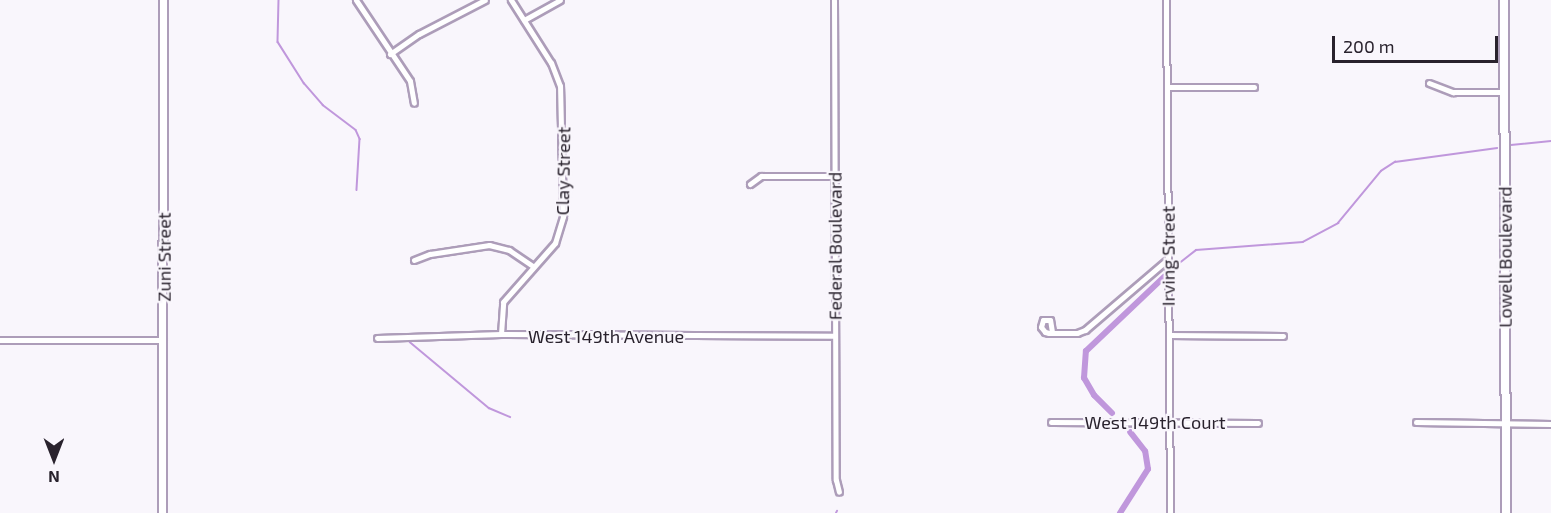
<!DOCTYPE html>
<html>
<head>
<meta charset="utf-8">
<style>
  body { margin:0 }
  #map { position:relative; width:1551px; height:513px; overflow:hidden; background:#f9f6fc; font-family:"Exo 2",sans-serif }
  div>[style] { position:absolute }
  .stream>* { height:1.5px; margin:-0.75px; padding:0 0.75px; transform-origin:0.75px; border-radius:0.75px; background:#c097dc }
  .canal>* { height:6px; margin:-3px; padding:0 3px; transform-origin:3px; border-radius:3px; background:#c097dc }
  .roads { filter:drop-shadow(2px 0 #ad9db9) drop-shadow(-2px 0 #ad9db9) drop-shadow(0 2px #ad9db9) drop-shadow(0 -2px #ad9db9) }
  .minor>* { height:5px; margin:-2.5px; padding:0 2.5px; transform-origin:2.5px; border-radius:2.5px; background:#fff }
  .tertiary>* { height:7px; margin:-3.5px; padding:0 3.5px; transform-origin:3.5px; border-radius:3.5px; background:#fff }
  .secondary>* { height:8px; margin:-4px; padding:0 4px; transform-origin:4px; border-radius:4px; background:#fff }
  span { translate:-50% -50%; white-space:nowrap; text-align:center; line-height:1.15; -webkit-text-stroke:4.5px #f9f6fc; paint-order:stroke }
  .street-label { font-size:18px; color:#29222d }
  .north { position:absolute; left:24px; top:429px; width:60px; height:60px; -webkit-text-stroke:4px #f9f6fc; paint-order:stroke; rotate:180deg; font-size:16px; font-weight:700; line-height:24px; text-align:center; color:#29222d }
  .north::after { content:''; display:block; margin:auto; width:21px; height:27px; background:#29222d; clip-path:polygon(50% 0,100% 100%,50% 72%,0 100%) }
  .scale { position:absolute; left:1332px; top:36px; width:166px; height:27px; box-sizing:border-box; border:3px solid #29222d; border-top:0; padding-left:8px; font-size:18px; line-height:21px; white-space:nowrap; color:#29222d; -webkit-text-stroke:4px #f9f6fc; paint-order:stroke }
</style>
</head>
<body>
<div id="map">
  <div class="stream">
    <i style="left:279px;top:0;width:42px;rotate:91.4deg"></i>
    <i style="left:278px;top:42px;width:49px;rotate:57.6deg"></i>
    <i style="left:304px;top:83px;width:29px;rotate:49deg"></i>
    <i style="left:323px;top:105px;width:41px;rotate:37.1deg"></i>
    <i style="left:356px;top:130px;width:10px;rotate:66deg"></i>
    <i style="left:360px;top:139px;width:51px;rotate:93.4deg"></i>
    <i style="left:1511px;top:145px;width:40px;rotate:-5.7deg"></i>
    <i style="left:1177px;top:265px;width:24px;rotate:-38deg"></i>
    <i style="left:1196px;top:250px;width:107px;rotate:-4.3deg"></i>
    <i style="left:1303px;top:242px;width:40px;rotate:-28deg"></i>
    <i style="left:1338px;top:223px;width:67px;rotate:-50.4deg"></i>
    <i style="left:1381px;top:171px;width:17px;rotate:-33deg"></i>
    <i style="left:1395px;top:162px;width:103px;rotate:-7.8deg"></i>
    <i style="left:410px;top:342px;width:103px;rotate:39.9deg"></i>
    <i style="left:489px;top:408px;width:23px;rotate:23deg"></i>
    <i style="left:836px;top:513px;width:2px;rotate:-63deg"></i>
  </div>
  <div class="canal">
    <i style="left:1112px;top:413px;width:25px;rotate:-135deg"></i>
    <i style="left:1094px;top:395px;width:20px;rotate:-120deg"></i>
    <i style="left:1084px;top:378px;width:27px;rotate:-86deg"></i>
    <i style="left:1086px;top:351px;width:108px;rotate:-43.5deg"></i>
    <i style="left:1120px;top:513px;width:52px;rotate:-57.5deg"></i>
    <i style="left:1148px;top:469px;width:18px;rotate:-99deg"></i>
    <i style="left:1145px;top:451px;width:24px;rotate:-128deg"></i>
  </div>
  <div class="roads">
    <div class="minor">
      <i style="left:356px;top:0;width:97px;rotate:56.3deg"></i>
      <i style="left:410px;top:81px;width:22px;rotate:80deg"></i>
      <i style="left:834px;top:0;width:480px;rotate:89.8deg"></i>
      <i style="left:836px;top:480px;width:12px;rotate:76deg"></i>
      <i style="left:1166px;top:0;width:513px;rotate:89.55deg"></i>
      <i style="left:524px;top:20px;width:41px;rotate:-29.1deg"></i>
      <i style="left:390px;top:54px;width:35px;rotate:-35deg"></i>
      <i style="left:419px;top:34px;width:74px;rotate:-27.3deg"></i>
      <i style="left:1429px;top:83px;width:26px;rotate:21deg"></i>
      <i style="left:1453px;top:92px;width:51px"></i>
      <i style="left:1167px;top:87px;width:87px"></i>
      <i style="left:750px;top:184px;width:14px;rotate:-36deg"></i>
      <i style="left:761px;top:176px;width:74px"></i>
      <i style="left:414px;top:260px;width:17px;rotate:-21deg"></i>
      <i style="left:430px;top:254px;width:60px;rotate:-8.7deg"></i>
      <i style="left:489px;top:245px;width:21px;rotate:14deg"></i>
      <i style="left:509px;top:250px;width:29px;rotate:34deg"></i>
      <i style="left:1052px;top:332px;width:12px;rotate:-99deg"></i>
      <i style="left:1050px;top:320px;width:7px;rotate:180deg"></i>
      <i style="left:1043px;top:320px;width:7px;rotate:106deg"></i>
      <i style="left:1041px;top:327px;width:6px;rotate:51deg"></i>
      <i style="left:1045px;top:332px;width:4px;rotate:14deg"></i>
      <i style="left:1049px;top:333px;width:28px"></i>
      <i style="left:1077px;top:333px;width:9px;rotate:-21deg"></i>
      <i style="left:1085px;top:330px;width:109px;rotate:-40.5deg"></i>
      <i style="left:501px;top:334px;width:32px;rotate:-86deg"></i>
      <i style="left:503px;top:302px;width:79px;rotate:-48.6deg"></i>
      <i style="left:555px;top:243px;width:28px;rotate:-73deg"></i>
      <i style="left:563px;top:216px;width:130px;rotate:-91.3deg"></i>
      <i style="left:560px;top:86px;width:25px;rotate:-111deg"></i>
      <i style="left:551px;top:63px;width:75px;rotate:-122.4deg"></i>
      <i style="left:1169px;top:335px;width:114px;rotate:0.5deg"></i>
      <i style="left:377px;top:338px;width:124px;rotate:-1.8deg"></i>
      <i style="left:501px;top:334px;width:334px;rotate:0.3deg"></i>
      <i style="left:0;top:340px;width:163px"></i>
      <i style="left:1051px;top:422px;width:207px;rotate:0.3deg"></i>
      <i style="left:1416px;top:422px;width:135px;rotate:0.8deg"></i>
    </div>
    <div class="tertiary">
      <i style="left:162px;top:513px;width:513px;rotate:-89.89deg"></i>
    </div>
    <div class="secondary">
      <i style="left:1504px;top:0;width:513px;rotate:89.78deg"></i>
    </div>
  </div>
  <div class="street-label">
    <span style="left:563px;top:171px;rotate:-89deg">Clay Street</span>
    <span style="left:835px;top:246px;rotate:-90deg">Federal Boulevard</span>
    <span style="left:1168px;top:256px;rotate:-90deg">Irving Street</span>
    <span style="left:164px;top:257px;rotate:-90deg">Zuni Street</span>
    <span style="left:1505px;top:257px;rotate:-90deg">Lowell Boulevard</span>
    <span style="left:606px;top:336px">West 149th Avenue</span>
    <span style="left:1155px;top:422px">West 149th Court</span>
  </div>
  <div class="north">N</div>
  <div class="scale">200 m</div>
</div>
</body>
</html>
